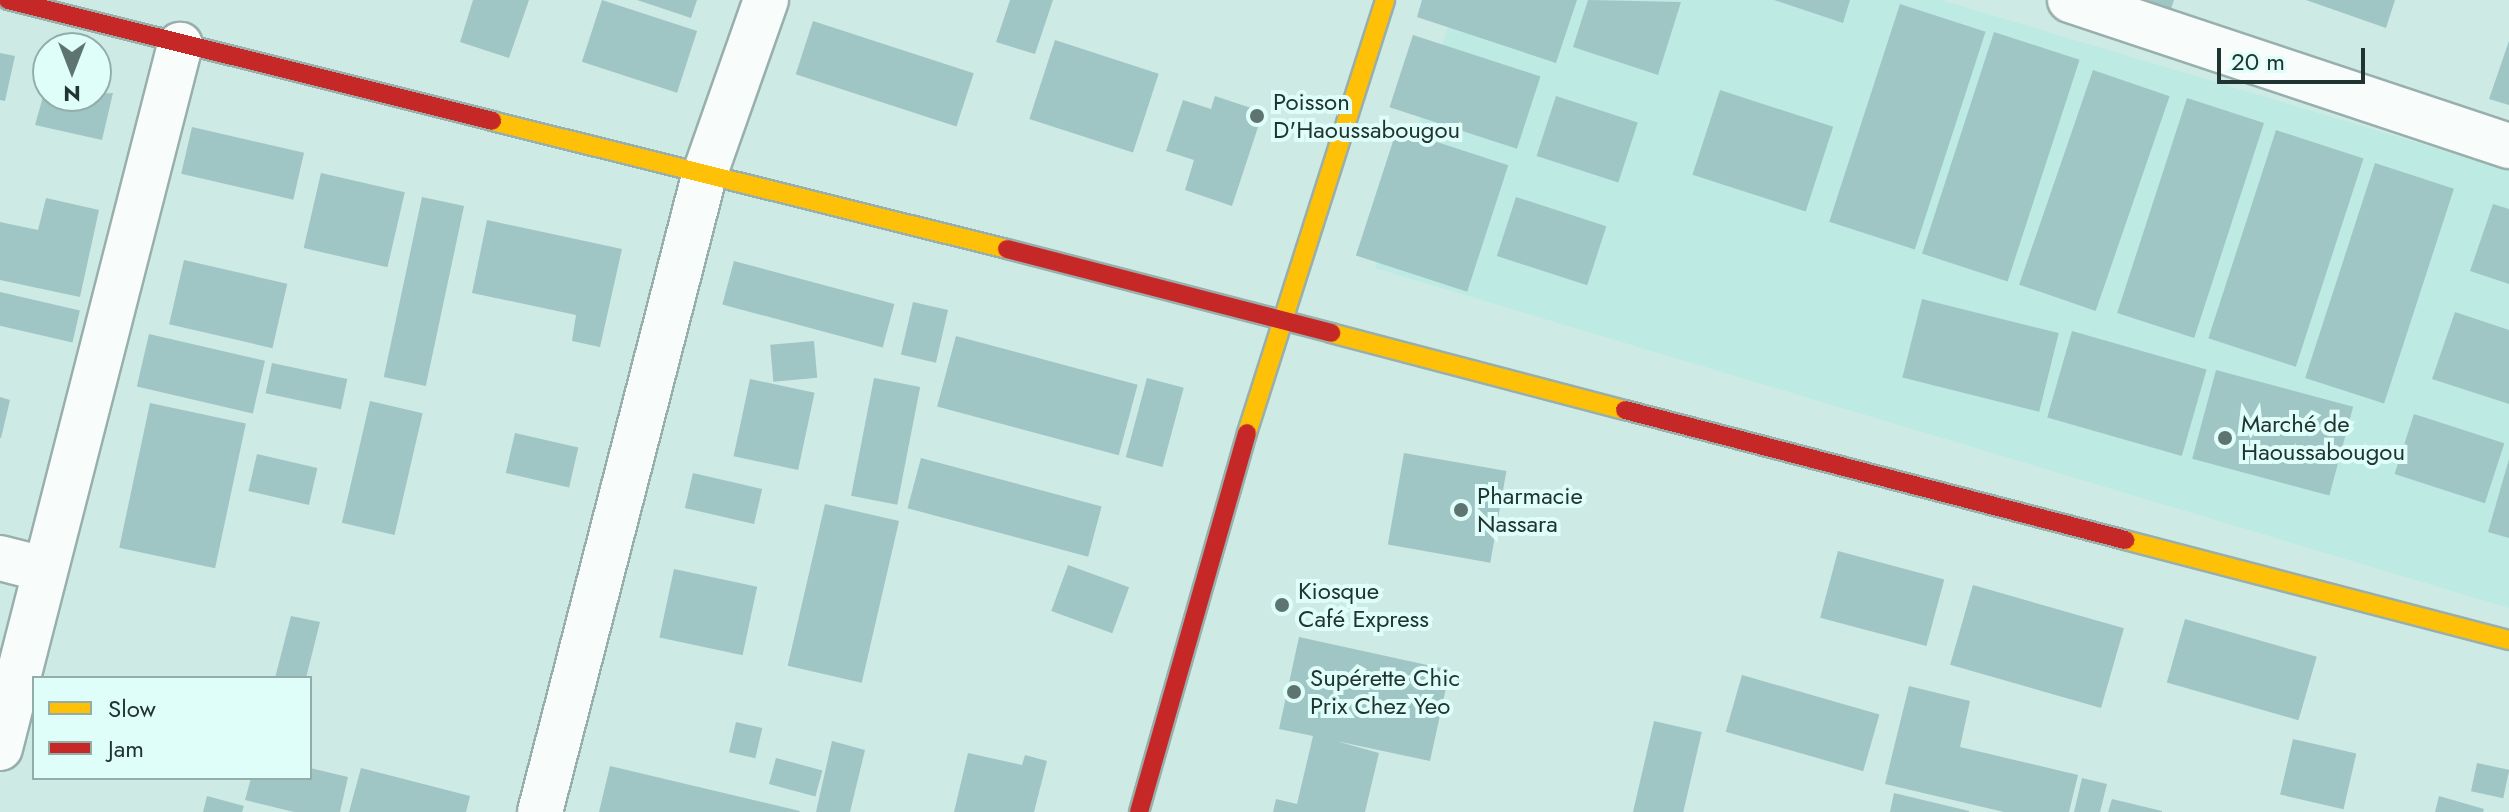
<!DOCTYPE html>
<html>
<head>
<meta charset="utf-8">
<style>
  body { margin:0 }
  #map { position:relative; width:2509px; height:812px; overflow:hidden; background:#ceeae5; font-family:Jost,sans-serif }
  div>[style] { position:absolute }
  .built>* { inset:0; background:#bdebe3 }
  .building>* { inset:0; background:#a0c5c5; transform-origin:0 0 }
  .roads { filter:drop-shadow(2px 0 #99afab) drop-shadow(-2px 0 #99afab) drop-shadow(0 2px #99afab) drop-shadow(0 -2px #99afab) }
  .street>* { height:44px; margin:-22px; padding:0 22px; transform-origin:22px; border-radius:22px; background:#f8fcfb }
  .slow>* { height:18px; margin:-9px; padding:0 9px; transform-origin:9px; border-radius:9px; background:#ffc107 }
  .jam>* { height:18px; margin:-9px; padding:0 9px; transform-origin:9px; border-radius:9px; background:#c62828 }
  .dots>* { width:22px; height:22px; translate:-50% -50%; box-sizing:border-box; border:4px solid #e0fef9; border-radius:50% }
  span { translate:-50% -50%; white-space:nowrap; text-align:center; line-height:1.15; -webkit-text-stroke:8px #e0fef9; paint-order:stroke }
  .poi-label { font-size:24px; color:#203431 }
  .left { translate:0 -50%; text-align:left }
  .legend { position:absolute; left:32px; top:676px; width:280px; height:104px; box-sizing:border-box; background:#e0fef9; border:2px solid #93ada9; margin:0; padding:10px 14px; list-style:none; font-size:24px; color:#203431 }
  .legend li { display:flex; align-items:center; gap:16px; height:40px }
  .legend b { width:40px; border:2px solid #93ada9 }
  .north { position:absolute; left:32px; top:32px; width:80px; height:80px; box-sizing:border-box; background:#e0fef9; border:2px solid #93ada9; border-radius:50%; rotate:180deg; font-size:22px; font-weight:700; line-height:32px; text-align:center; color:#203431 }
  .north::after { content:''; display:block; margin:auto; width:28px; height:36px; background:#5d7470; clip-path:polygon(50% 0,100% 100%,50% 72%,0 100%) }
  .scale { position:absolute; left:2217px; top:48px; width:148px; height:36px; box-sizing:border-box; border:4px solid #203431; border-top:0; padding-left:10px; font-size:24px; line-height:28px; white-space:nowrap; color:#203431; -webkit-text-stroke:6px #e0fef9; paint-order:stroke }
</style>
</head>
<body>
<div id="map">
  <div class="built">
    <i style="clip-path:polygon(1456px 0,1941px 0,2509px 170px,2509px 608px,1375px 268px)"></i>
  </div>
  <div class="building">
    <i style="clip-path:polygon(473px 0,529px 0,509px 58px,460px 42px)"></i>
    <i style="left:602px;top:0;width:100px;height:65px;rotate:18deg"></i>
    <i style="clip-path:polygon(637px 0,697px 0,691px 18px)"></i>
    <i style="clip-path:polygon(1010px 0,1053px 0,1035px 54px,996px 42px)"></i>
    <i style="clip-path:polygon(1422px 0,1577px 0,1556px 63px,1417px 17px)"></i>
    <i style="clip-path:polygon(1588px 0,1681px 2px,1658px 75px,1573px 47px)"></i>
    <i style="clip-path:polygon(1774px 0,1850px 0,1843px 23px)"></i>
    <i style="clip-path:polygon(2146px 0,2174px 0,2171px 9px)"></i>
    <i style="clip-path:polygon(2306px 0,2395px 0,2386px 28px)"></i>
    <i style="left:1900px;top:4px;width:90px;height:229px;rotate:18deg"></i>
    <i style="left:813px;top:21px;width:169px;height:56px;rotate:18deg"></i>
    <i style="left:1994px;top:32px;width:90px;height:233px;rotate:18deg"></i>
    <i style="left:1413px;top:35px;width:134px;height:76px;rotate:18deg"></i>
    <i style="left:1055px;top:40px;width:109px;height:83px;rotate:18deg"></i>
    <i style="clip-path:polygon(2509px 41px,2509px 105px,2489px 99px)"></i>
    <i style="clip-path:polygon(0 53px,15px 56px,5px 101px,0 100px)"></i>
    <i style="left:2093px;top:70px;width:81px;height:227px;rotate:19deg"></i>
    <i style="clip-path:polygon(48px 79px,48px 96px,113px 93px,102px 140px,35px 125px)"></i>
    <i style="left:1720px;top:90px;width:119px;height:89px;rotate:18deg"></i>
    <i style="clip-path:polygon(1215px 96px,1263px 112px,1232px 206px,1185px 190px,1194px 160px,1166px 151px,1183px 100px,1211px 109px)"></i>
    <i style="left:1556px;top:96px;width:86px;height:63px;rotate:18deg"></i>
    <i style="left:2187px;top:98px;width:81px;height:226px;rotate:18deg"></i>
    <i style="left:192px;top:127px;width:115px;height:48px;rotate:13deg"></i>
    <i style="left:1397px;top:129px;width:117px;height:133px;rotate:18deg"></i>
    <i style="left:2276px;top:130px;width:92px;height:219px;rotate:18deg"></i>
    <i style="left:2375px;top:163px;width:83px;height:226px;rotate:18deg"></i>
    <i style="left:321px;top:173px;width:86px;height:77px;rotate:13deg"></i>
    <i style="left:422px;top:197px;width:43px;height:184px;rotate:12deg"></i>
    <i style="left:1516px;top:197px;width:95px;height:62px;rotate:18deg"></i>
    <i style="clip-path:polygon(46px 198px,99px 210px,80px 297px,0 280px,0 222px,38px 230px)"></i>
    <i style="clip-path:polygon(2493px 204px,2509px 209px,2509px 284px,2470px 271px)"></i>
    <i style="clip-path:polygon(487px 220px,622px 249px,600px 347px,572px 341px,576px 315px,472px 293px)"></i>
    <i style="left:184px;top:260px;width:106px;height:66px;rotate:13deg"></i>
    <i style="left:734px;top:261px;width:166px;height:45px;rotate:15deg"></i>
    <i style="left:0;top:292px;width:82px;height:33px;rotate:13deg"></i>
    <i style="left:1922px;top:299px;width:141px;height:81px;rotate:14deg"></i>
    <i style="left:913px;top:302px;width:36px;height:54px;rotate:13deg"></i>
    <i style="clip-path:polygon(2455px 312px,2509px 330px,2509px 404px,2432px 379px)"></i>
    <i style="left:2072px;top:331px;width:140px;height:90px;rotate:16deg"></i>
    <i style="left:149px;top:334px;width:119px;height:54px;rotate:13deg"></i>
    <i style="left:956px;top:336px;width:188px;height:73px;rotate:15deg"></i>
    <i style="left:814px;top:341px;width:37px;height:44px;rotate:85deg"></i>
    <i style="left:272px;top:363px;width:77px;height:31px;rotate:12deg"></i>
    <i style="left:2216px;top:370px;width:142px;height:92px;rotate:15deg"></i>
    <i style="left:874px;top:378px;width:47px;height:120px;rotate:11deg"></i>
    <i style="left:1147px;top:378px;width:38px;height:82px;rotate:15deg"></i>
    <i style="left:750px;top:379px;width:66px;height:79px;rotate:12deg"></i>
    <i style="clip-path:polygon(0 397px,10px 400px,1px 438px,0 438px)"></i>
    <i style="left:370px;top:401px;width:54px;height:125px;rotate:13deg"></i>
    <i style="left:150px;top:403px;width:98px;height:148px;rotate:12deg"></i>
    <i style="left:2414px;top:414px;width:95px;height:63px;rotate:18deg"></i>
    <i style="left:515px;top:433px;width:65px;height:41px;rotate:13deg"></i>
    <i style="left:1404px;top:453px;width:104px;height:93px;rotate:10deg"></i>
    <i style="left:257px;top:454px;width:62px;height:38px;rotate:13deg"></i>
    <i style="left:921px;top:458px;width:187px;height:52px;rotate:15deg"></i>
    <i style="clip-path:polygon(2509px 459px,2509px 538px,2488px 532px)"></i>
    <i style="left:693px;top:473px;width:71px;height:36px;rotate:13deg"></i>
    <i style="left:825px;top:504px;width:76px;height:166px;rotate:13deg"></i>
    <i style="left:1838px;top:551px;width:110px;height:69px;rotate:15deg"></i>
    <i style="left:1068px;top:565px;width:65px;height:49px;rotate:20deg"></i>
    <i style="left:674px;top:569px;width:85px;height:70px;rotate:12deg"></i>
    <i style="left:1973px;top:585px;width:157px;height:83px;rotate:16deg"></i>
    <i style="clip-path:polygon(291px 616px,320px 622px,306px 678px,275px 678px)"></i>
    <i style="left:2185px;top:619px;width:137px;height:66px;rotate:16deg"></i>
    <i style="clip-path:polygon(1299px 637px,1450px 670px,1430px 761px,1336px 741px,1379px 753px,1365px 812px,1273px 812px,1276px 799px,1297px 804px,1313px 736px,1279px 729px)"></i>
    <i style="left:1742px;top:675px;width:143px;height:59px;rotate:16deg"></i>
    <i style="clip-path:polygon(1909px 686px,1970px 701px,1960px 747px,2078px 775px,2069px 812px,2004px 812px,1885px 784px)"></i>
    <i style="left:1654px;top:721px;width:49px;height:94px;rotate:13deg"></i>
    <i style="left:736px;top:722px;width:27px;height:31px;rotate:13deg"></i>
    <i style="left:2293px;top:739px;width:65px;height:57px;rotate:13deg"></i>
    <i style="clip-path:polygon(832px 741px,865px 750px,850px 812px,816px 812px)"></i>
    <i style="clip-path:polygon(968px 753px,1022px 765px,1025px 755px,1047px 761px,1034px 812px,954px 812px)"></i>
    <i style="left:776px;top:758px;width:48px;height:27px;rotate:15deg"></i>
    <i style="left:2477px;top:763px;width:33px;height:29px;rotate:12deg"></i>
    <i style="clip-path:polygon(610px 766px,800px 811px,799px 812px,599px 812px)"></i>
    <i style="clip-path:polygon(310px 768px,348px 777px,340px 812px,294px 812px,245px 800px,251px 778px,310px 778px)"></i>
    <i style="clip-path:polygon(361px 768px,470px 796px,466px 812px,349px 812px)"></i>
    <i style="clip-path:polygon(2082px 778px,2107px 784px,2100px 812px,2074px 812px)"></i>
    <i style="clip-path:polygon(1894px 793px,1969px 811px,1969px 812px,1890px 812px)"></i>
    <i style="clip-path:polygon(207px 796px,244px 806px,242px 812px,203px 812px)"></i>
    <i style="clip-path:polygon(2439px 796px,2484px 809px,2483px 812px,2435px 812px)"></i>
    <i style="clip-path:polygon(2112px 799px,2162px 811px,2162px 812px,2108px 812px)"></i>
  </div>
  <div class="roads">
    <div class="street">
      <i style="left:2070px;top:0;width:463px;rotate:18.4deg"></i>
      <i style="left:0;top:558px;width:44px;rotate:14.3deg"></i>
      <i style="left:0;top:748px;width:726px;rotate:-75.64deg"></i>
      <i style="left:540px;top:812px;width:657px;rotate:-75.54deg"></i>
      <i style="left:704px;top:176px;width:187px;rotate:-70.6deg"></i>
    </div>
    <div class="slow">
      <i style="left:492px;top:121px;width:531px;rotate:13.96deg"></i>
      <i style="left:1331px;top:333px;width:304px;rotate:14.7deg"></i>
      <i style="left:1247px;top:433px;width:454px;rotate:-72.3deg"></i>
      <i style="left:2125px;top:540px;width:397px;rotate:14.6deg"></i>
    </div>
    <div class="jam">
      <i style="left:8px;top:0;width:499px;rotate:14deg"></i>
      <i style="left:1007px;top:249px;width:335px;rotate:14.5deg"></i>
      <i style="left:1625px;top:410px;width:517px;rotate:14.57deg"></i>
      <i style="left:1139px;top:812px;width:394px;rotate:-74.1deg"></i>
    </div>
  </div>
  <div class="dots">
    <i style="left:1257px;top:116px;background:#5d7470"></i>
    <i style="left:2225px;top:438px;background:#5d7470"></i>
    <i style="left:1461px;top:510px;background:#5d7470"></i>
    <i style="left:1282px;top:605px;background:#5d7470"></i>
    <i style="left:1294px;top:692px;background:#5d7470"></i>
  </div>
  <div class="poi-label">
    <span class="left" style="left:1273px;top:116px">Poisson<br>D'Haoussabougou</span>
    <span class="left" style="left:2241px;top:438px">Marché de<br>Haoussabougou</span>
    <span class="left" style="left:1477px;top:510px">Pharmacie<br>Nassara</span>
    <span class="left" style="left:1298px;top:605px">Kiosque<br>Café Express</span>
    <span class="left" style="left:1310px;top:692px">Supérette Chic<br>Prix Chez Yeo</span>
  </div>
  <ul class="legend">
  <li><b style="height:10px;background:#ffc107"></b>Slow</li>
  <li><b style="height:10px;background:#c62828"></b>Jam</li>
  </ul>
  <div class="north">N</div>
  <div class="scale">20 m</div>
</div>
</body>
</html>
